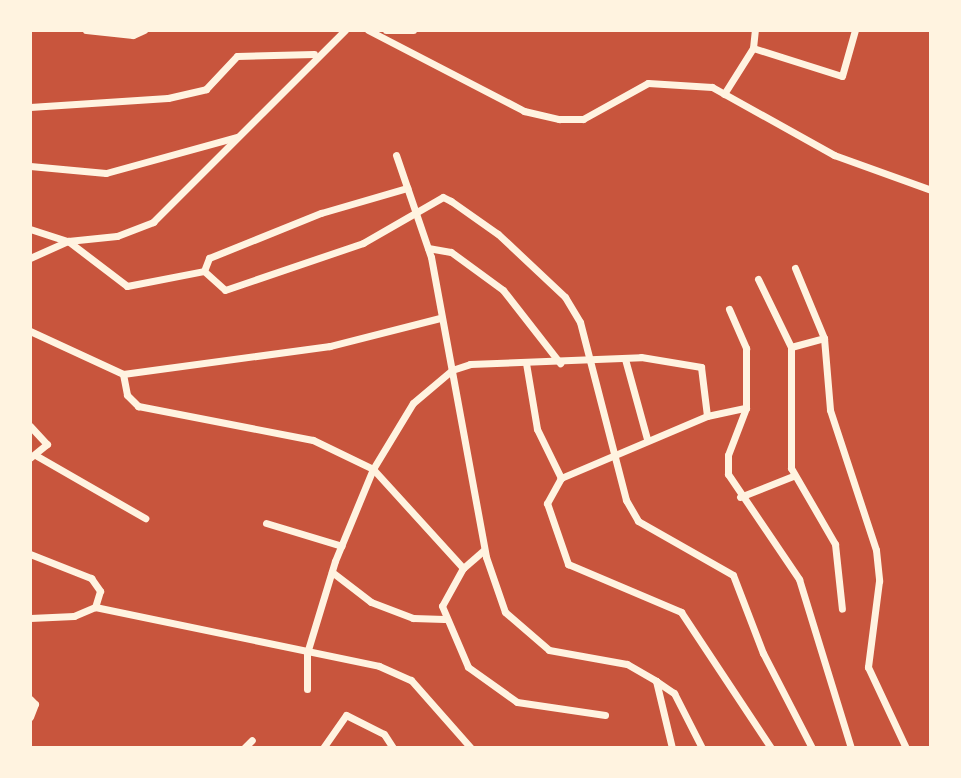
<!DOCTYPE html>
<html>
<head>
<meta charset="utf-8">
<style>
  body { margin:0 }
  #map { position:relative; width:961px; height:778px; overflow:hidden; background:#c8553d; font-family:Commissioner,sans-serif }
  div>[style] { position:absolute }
  .minor>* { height:7px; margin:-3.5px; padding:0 3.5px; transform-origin:3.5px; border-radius:3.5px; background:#fff3e0 }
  span { translate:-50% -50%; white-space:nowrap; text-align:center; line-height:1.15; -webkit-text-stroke:7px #fff3e0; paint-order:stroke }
  .frame { position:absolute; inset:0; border:32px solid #fff3e0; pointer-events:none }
</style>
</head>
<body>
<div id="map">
  <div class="minor">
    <i style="left:86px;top:30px;width:47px;rotate:6.1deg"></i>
    <i style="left:133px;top:35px;width:12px;rotate:-24deg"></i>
    <i style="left:368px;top:30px;width:176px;rotate:27.4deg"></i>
    <i style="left:524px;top:111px;width:36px;rotate:13deg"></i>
    <i style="left:559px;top:119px;width:24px"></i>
    <i style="left:583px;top:119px;width:74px;rotate:-29deg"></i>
    <i style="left:648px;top:83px;width:64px;rotate:3.6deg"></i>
    <i style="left:712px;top:87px;width:140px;rotate:29.1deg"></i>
    <i style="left:834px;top:155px;width:103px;rotate:19.8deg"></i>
    <i style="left:386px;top:30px;width:27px"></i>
    <i style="left:753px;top:48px;width:18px;rotate:-84deg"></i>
    <i style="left:724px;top:94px;width:54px;rotate:-57.8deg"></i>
    <i style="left:753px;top:48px;width:93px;rotate:17.5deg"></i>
    <i style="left:842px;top:76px;width:48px;rotate:-74.2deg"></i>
    <i style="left:30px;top:107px;width:138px;rotate:-3.7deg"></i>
    <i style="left:168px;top:98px;width:39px;rotate:-13deg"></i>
    <i style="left:206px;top:89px;width:45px;rotate:-46.8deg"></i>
    <i style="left:237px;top:56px;width:77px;rotate:-1.5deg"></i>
    <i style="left:396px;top:155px;width:108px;rotate:71.1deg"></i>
    <i style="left:431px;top:257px;width:305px;rotate:79.6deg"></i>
    <i style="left:486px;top:557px;width:58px;rotate:70.9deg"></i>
    <i style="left:505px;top:612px;width:58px;rotate:40.8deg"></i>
    <i style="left:549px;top:650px;width:79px;rotate:10.2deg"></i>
    <i style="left:627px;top:664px;width:34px;rotate:30deg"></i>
    <i style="left:30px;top:166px;width:76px;rotate:5.3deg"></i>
    <i style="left:106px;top:173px;width:136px;rotate:-15.4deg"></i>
    <i style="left:30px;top:229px;width:40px;rotate:18deg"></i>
    <i style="left:68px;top:241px;width:74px;rotate:37.3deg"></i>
    <i style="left:127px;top:286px;width:78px;rotate:-11deg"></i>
    <i style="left:204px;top:271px;width:28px;rotate:42deg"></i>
    <i style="left:225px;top:290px;width:146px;rotate:-18.8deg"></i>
    <i style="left:363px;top:243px;width:92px;rotate:-29.9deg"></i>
    <i style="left:443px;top:197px;width:9px;rotate:27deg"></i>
    <i style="left:451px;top:201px;width:57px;rotate:35.1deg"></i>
    <i style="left:498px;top:234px;width:92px;rotate:43.2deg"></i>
    <i style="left:565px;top:297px;width:29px;rotate:59deg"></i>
    <i style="left:580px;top:322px;width:184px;rotate:75.5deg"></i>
    <i style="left:626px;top:500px;width:24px;rotate:60deg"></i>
    <i style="left:638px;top:521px;width:109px;rotate:29.6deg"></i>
    <i style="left:733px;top:575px;width:84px;rotate:69deg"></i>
    <i style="left:763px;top:653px;width:107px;rotate:62.7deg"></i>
    <i style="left:428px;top:248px;width:23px;rotate:10deg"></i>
    <i style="left:451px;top:252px;width:64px;rotate:36.2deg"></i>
    <i style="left:503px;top:290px;width:93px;rotate:52deg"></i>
    <i style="left:30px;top:258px;width:42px;rotate:-24.1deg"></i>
    <i style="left:68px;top:241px;width:49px;rotate:-5.8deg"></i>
    <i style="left:117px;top:236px;width:39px;rotate:-21deg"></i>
    <i style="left:153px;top:222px;width:272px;rotate:-45deg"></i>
    <i style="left:795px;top:268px;width:76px;rotate:67.5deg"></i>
    <i style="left:824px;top:338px;width:72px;rotate:85.2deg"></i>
    <i style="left:830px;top:410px;width:147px;rotate:71.8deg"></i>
    <i style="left:876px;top:550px;width:31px;rotate:84deg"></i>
    <i style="left:879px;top:581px;width:87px;rotate:97.3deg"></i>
    <i style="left:868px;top:667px;width:89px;rotate:64.9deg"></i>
    <i style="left:204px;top:271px;width:14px;rotate:-69deg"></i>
    <i style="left:209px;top:258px;width:121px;rotate:-21.9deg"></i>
    <i style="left:321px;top:213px;width:90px;rotate:-16.2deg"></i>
    <i style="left:758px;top:279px;width:76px;rotate:64.1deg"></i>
    <i style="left:791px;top:347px;width:121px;rotate:90deg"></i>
    <i style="left:791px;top:468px;width:88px;rotate:59.9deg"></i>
    <i style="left:835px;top:544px;width:65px;rotate:83.9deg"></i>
    <i style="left:729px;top:309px;width:43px;rotate:66.4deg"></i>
    <i style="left:746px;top:348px;width:60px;rotate:90deg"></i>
    <i style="left:440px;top:318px;width:114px;rotate:165.7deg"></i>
    <i style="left:330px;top:346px;width:209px;rotate:172.3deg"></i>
    <i style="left:123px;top:374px;width:21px;rotate:79deg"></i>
    <i style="left:127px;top:395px;width:16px;rotate:45deg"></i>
    <i style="left:138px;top:406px;width:178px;rotate:11deg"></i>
    <i style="left:313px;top:440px;width:67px;rotate:25.8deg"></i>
    <i style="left:373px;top:469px;width:134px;rotate:47.7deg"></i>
    <i style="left:30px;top:331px;width:102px;rotate:24.8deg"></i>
    <i style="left:791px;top:347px;width:34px;rotate:-15deg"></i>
    <i style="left:625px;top:359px;width:83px;rotate:74.6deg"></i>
    <i style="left:526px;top:363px;width:67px;rotate:80.5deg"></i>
    <i style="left:537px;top:429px;width:55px;rotate:63.9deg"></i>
    <i style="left:707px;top:416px;width:40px;rotate:-12deg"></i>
    <i style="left:746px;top:408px;width:50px;rotate:111deg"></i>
    <i style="left:728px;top:455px;width:19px;rotate:90deg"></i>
    <i style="left:728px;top:474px;width:127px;rotate:55.9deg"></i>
    <i style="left:799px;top:579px;width:177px;rotate:72.9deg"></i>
    <i style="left:30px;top:426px;width:25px;rotate:47deg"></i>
    <i style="left:47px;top:444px;width:22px;rotate:141deg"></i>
    <i style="left:37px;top:456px;width:125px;rotate:29.9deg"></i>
    <i style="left:740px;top:497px;width:57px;rotate:-21.6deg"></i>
    <i style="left:266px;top:523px;width:79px;rotate:16.8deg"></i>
    <i style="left:484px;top:550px;width:28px;rotate:139deg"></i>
    <i style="left:463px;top:568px;width:43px;rotate:118.9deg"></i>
    <i style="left:442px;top:606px;width:66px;rotate:66.9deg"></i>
    <i style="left:468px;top:667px;width:60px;rotate:35.5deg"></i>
    <i style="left:517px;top:702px;width:89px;rotate:8.4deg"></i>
    <i style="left:30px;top:554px;width:66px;rotate:21.5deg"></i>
    <i style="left:91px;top:578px;width:16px;rotate:55deg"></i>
    <i style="left:100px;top:591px;width:17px;rotate:107deg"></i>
    <i style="left:95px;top:607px;width:23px;rotate:157deg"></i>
    <i style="left:74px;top:616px;width:44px;rotate:177.4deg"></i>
    <i style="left:332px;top:572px;width:49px;rotate:37.6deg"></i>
    <i style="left:371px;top:602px;width:45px;rotate:20.9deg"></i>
    <i style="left:413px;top:618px;width:31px;rotate:2deg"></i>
    <i style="left:95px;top:607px;width:290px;rotate:11.7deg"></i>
    <i style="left:379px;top:666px;width:35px;rotate:24deg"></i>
    <i style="left:411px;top:680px;width:91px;rotate:48.6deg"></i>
    <i style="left:307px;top:689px;width:36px;rotate:-90deg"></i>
    <i style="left:307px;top:653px;width:96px;rotate:-73.1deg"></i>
    <i style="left:335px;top:561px;width:100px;rotate:-67.6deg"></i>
    <i style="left:373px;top:469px;width:77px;rotate:-58.8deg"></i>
    <i style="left:413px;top:403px;width:51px;rotate:-40.2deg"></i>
    <i style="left:452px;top:370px;width:19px;rotate:-18deg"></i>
    <i style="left:470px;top:364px;width:171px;rotate:-2.3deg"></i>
    <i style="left:641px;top:357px;width:61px;rotate:9.5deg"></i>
    <i style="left:701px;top:367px;width:49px;rotate:83deg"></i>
    <i style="left:707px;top:416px;width:159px;rotate:157deg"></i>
    <i style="left:561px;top:478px;width:29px;rotate:119deg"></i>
    <i style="left:547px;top:503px;width:65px;rotate:71deg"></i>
    <i style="left:568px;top:564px;width:123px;rotate:23deg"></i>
    <i style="left:681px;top:612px;width:163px;rotate:56.5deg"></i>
    <i style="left:30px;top:699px;width:7px;rotate:45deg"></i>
    <i style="left:35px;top:704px;width:14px;rotate:111deg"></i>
    <i style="left:244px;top:748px;width:11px;rotate:-45deg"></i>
    <i style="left:323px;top:748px;width:40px;rotate:-55.1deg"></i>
    <i style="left:346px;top:715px;width:42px;rotate:26.6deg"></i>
    <i style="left:384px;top:734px;width:17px;rotate:57deg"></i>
    <i style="left:672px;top:748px;width:69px;rotate:-103.4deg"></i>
    <i style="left:656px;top:681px;width:22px;rotate:34deg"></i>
    <i style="left:674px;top:693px;width:62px;rotate:63deg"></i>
  </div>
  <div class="frame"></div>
</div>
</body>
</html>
